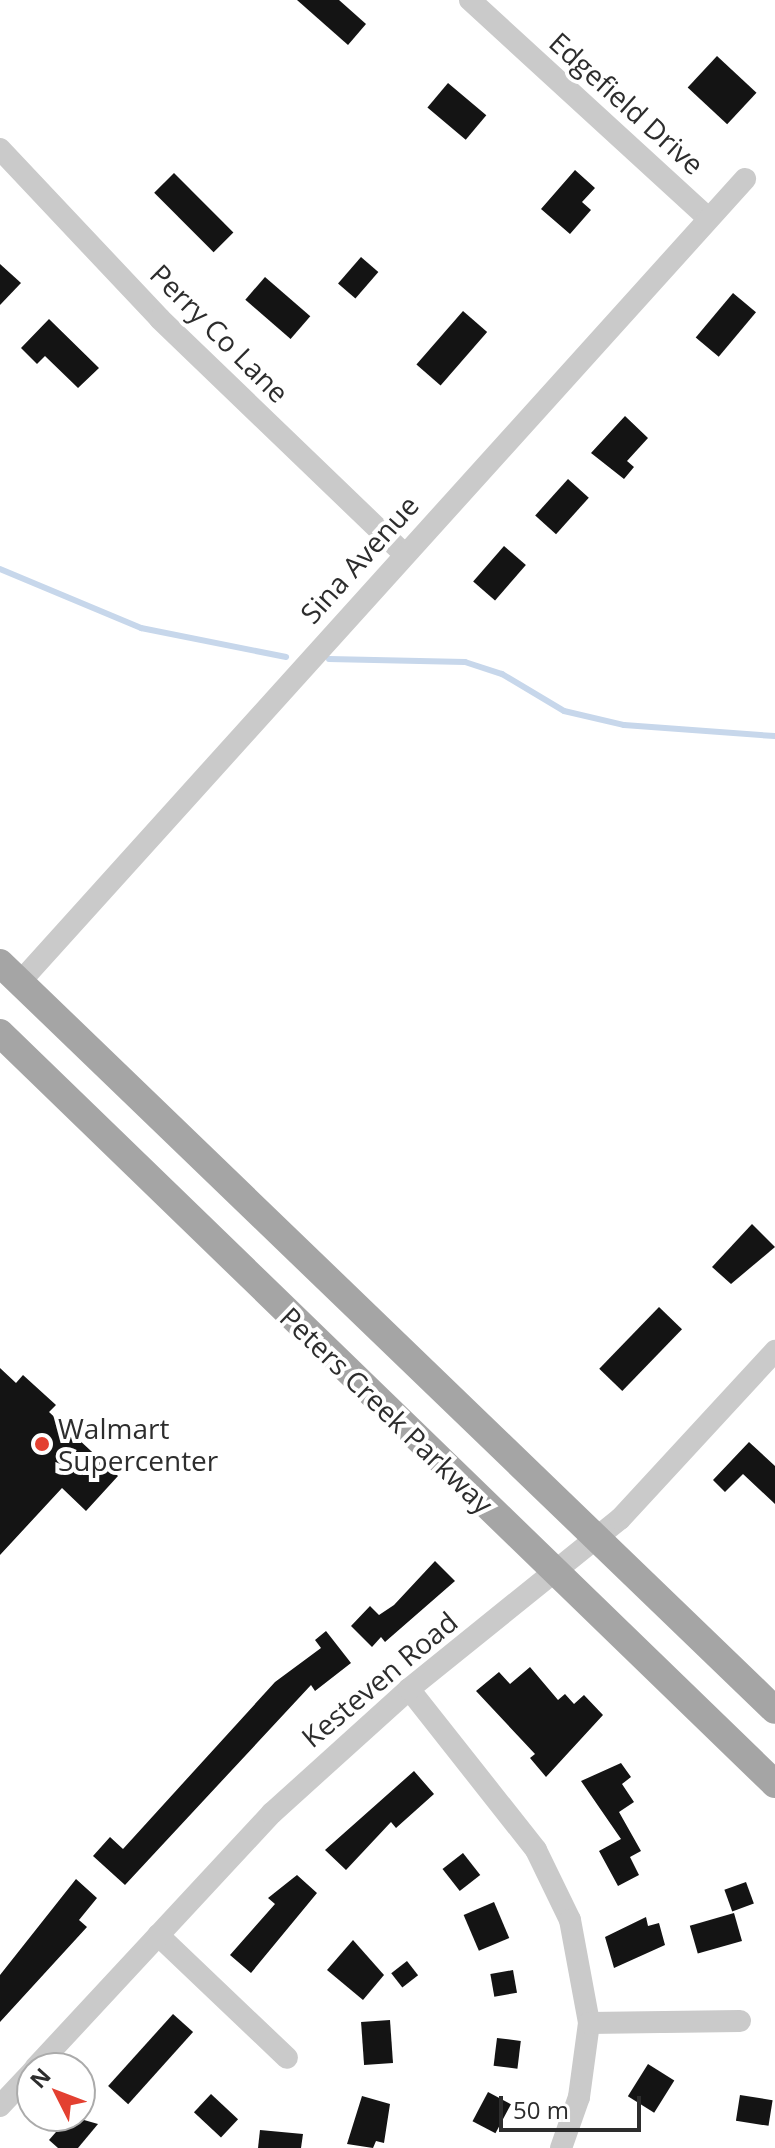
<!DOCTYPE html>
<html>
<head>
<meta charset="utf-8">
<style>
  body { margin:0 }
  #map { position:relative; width:775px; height:2148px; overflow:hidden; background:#fff; font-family:"Open Sans",sans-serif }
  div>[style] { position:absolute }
  .stream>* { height:6px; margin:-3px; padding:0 3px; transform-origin:3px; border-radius:3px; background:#c7d7eb }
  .building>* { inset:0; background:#141414; transform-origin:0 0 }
  .minor>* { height:22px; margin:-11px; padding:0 11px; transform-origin:11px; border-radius:11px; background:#cacaca }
  .major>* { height:28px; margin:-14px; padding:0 14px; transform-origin:14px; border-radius:14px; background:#a5a5a5 }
  .dots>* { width:22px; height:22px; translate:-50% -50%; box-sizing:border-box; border:4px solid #fff; border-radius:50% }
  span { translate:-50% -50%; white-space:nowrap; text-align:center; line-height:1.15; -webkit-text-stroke:8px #fff; paint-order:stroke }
  .street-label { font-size:28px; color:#2d2d2d }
  .poi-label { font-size:28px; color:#2d2d2d }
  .left { translate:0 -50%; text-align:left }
  .north { position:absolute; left:16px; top:2052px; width:80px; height:80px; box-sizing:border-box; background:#fff; border:2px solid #ababab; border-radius:50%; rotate:312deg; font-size:22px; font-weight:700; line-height:32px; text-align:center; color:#2d2d2d }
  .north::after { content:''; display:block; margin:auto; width:28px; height:36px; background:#e34031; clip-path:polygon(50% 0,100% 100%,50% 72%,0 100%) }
  .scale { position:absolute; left:499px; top:2096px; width:142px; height:36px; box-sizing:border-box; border:4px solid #2d2d2d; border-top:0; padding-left:10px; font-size:24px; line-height:28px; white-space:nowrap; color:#2d2d2d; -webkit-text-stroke:6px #fff; paint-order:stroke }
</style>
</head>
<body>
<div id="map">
  <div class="stream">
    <i style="left:0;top:569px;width:153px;rotate:22.7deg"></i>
    <i style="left:141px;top:628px;width:148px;rotate:11.3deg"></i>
    <i style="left:329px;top:659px;width:136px;rotate:1.3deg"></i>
    <i style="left:465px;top:662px;width:39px;rotate:18deg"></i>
    <i style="left:502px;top:674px;width:72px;rotate:30.8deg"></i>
    <i style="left:564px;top:711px;width:62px;rotate:13.1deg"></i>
    <i style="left:624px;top:725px;width:151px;rotate:4.2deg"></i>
  </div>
  <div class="building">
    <i style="clip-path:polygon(297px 0,339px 0,366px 24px,348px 45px)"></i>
    <i style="left:717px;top:56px;width:54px;height:43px;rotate:43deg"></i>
    <i style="left:448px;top:83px;width:50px;height:32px;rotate:40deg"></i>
    <i style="clip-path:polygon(575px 170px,595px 188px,582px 202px,591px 210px,570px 234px,541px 209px)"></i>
    <i style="left:174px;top:173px;width:84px;height:28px;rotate:45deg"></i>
    <i style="left:361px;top:257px;width:23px;height:35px;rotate:41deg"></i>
    <i style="clip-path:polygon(0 264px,21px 283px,0 305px)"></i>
    <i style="left:265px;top:277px;width:60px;height:30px;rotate:41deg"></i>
    <i style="left:733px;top:293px;width:30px;height:58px;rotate:40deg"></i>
    <i style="left:463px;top:311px;width:32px;height:71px;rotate:41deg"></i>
    <i style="clip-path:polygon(49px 319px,99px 368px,78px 388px,45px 356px,37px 364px,21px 348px)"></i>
    <i style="clip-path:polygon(625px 416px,648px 438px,627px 461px,634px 467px,624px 479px,591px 453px)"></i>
    <i style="left:568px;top:479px;width:28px;height:49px;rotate:42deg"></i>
    <i style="left:504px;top:546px;width:29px;height:47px;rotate:41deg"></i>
    <i style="clip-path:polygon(752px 1224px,775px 1247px,731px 1284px,712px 1267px)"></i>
    <i style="left:659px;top:1307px;width:32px;height:86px;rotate:44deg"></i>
    <i style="clip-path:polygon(0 1368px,16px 1383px,23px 1375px,56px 1405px,49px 1412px,118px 1476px,86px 1511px,62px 1488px,0 1555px)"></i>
    <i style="clip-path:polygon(749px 1442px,775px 1466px,775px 1504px,743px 1474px,725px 1492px,713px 1480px)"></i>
    <i style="clip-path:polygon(435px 1561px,455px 1581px,385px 1642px,381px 1637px,372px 1647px,351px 1626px,370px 1606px,379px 1615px,394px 1605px)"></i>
    <i style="clip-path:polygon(326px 1631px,351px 1663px,315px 1691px,311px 1685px,125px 1885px,93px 1856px,110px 1837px,123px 1849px,275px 1682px,321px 1648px,315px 1640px)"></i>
    <i style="clip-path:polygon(530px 1667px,558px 1700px,565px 1694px,574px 1704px,584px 1695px,603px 1715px,546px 1777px,530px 1758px,535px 1754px,476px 1691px,499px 1672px,510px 1684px)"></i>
    <i style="clip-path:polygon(621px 1763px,631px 1777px,622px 1784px,634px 1802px,619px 1812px,641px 1851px,630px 1857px,639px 1875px,618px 1886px,599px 1851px,621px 1839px,581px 1781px)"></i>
    <i style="clip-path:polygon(414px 1771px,434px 1794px,396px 1828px,391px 1822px,346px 1870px,325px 1850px)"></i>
    <i style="left:463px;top:1853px;width:28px;height:26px;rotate:52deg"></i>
    <i style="clip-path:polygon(297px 1875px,317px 1893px,251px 1973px,230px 1955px,275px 1904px,268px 1898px)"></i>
    <i style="clip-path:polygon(76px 1879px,97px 1898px,79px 1920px,87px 1927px,0 2022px,0 1975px)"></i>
    <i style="left:746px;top:1882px;width:23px;height:23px;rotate:70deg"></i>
    <i style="left:494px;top:1902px;width:39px;height:33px;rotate:67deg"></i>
    <i style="left:734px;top:1913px;width:29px;height:46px;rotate:74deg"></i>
    <i style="clip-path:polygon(646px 1917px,648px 1926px,659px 1923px,665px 1945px,614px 1968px,605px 1937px)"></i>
    <i style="clip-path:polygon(353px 1940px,384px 1975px,363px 2000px,327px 1970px)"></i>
    <i style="left:407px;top:1961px;width:18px;height:20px;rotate:52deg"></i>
    <i style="left:513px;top:1970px;width:23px;height:23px;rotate:80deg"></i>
    <i style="left:173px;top:2014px;width:27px;height:97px;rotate:42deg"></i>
    <i style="left:390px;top:2020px;width:43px;height:29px;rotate:86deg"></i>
    <i style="left:497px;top:2038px;width:24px;height:28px;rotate:7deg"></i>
    <i style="left:648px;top:2064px;width:31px;height:38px;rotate:32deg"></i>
    <i style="left:488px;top:2092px;width:26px;height:33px;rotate:28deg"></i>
    <i style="left:211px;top:2094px;width:37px;height:25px;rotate:43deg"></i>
    <i style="left:740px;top:2095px;width:33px;height:26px;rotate:9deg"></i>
    <i style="clip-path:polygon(362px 2096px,390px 2104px,384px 2143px,376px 2141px,373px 2148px,347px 2144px)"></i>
    <i style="clip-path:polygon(70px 2116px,98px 2124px,78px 2148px,58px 2148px,49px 2140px)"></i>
    <i style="clip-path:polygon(260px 2130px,303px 2134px,301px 2148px,258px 2148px)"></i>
  </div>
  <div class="minor">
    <i style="left:470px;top:0;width:323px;rotate:42.5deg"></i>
    <i style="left:0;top:149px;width:233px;rotate:46.7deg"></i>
    <i style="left:160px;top:319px;width:339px;rotate:43.9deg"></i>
    <i style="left:20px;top:982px;width:1082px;rotate:-47.92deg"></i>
    <i style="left:409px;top:1689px;width:205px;rotate:51.7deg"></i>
    <i style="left:536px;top:1850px;width:78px;rotate:64.1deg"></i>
    <i style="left:570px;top:1920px;width:105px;rotate:79.5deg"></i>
    <i style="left:589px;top:2023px;width:75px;rotate:97.7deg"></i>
    <i style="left:579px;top:2097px;width:54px;rotate:109.4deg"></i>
    <i style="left:158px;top:1935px;width:178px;rotate:43.6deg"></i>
    <i style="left:589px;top:2023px;width:151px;rotate:-0.8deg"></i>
    <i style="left:35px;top:2068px;width:348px;rotate:-47.1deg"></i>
    <i style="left:272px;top:1813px;width:185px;rotate:-42.1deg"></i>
    <i style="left:409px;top:1689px;width:271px;rotate:-38.9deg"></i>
    <i style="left:620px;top:1519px;width:229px;rotate:-47.3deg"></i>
    <i style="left:0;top:2106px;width:47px;rotate:-46.7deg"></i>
  </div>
  <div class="major">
    <i style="left:0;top:963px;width:1076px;rotate:43.95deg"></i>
    <i style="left:0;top:1033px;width:1079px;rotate:44.1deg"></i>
  </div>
  <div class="dots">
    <i style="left:42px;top:1444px;background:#e34031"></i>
  </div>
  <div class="street-label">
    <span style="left:627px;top:103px;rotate:42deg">Edgefield Drive</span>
    <span style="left:220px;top:333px;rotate:45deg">Perry Co Lane</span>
    <span style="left:359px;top:559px;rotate:-48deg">Sina Avenue</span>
    <span style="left:387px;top:1410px;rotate:44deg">Peters Creek Parkway</span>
    <span style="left:379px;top:1679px;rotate:-40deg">Kesteven Road</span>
  </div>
  <div class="poi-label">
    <span class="left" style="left:58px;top:1444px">Walmart<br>Supercenter</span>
  </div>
  <div class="north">N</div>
  <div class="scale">50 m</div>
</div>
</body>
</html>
